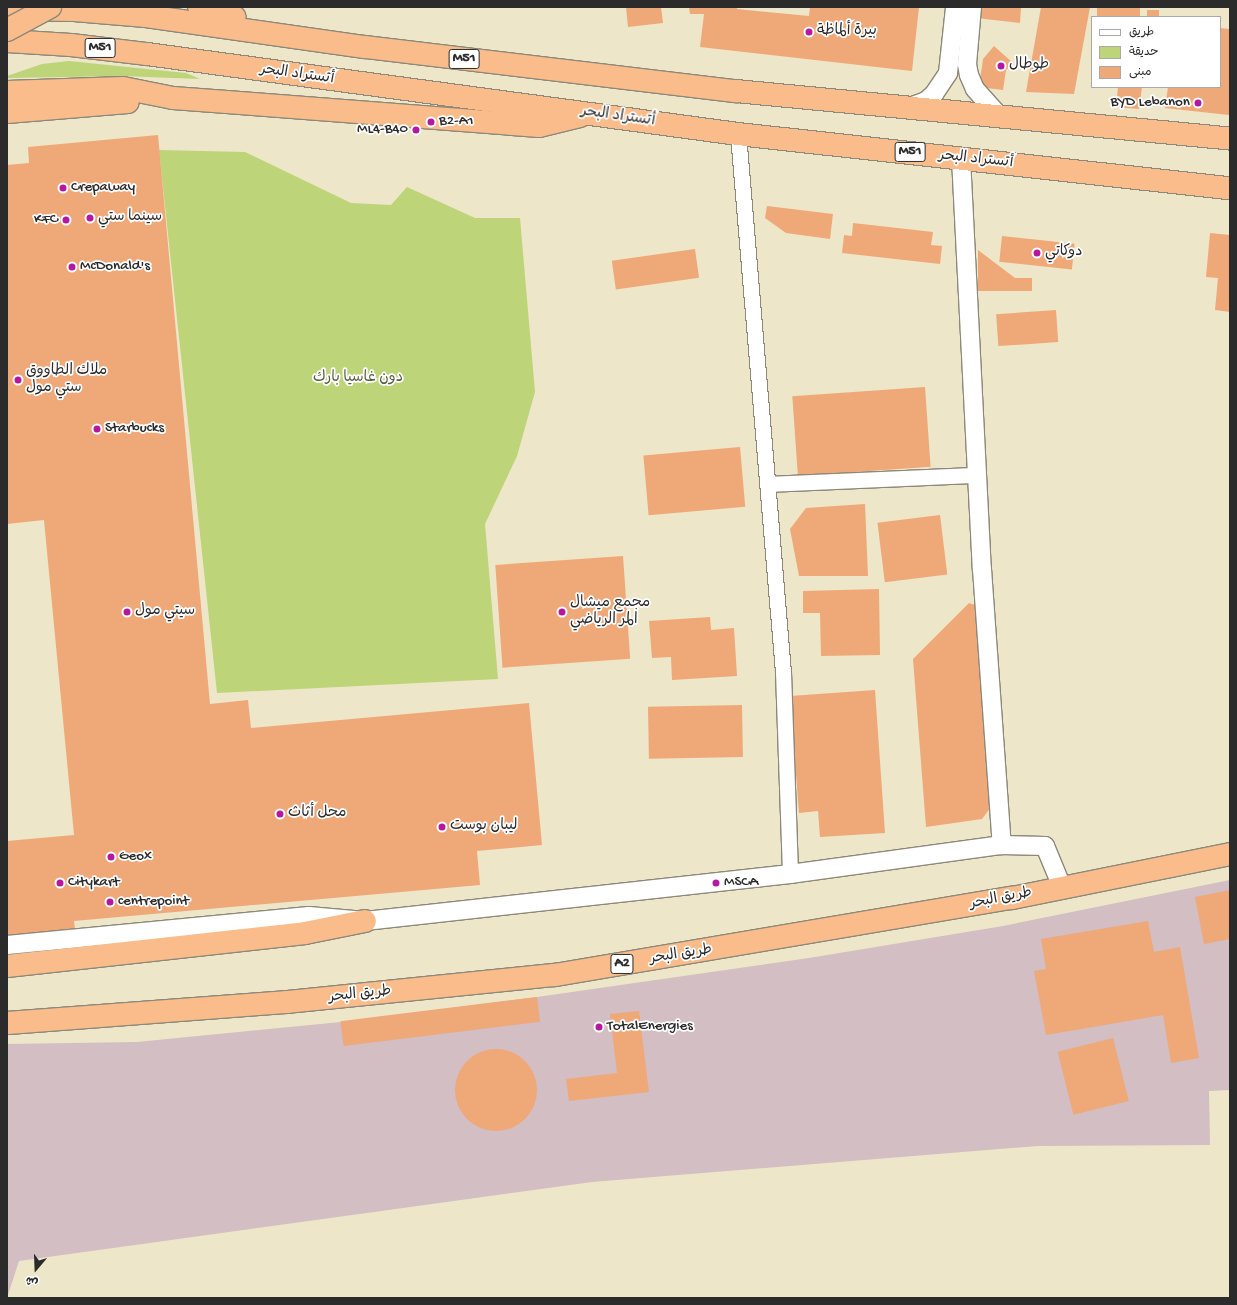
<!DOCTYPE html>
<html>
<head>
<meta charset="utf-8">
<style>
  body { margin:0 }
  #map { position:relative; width:1237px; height:1305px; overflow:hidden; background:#ede6c9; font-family:"Gochi Hand","Playpen Sans Arabic",sans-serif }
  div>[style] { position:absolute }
  .industrial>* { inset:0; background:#d2bec3 }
  .green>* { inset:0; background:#bdd479 }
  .building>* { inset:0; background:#efa878; transform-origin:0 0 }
  .round { border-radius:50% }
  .roads { filter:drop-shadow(1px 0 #8c887a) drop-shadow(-1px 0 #8c887a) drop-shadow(0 1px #8c887a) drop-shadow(0 -1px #8c887a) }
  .minor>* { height:15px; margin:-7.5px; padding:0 7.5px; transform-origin:7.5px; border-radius:7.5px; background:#fff }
  .tertiary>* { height:18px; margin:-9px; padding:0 9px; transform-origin:9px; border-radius:9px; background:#fff }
  .trunk>* { height:22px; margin:-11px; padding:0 11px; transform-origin:11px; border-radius:11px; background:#f9bc8a }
  .motorway>* { height:22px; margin:-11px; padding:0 11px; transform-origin:11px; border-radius:11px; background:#f9bc8a }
  .bridges { filter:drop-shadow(1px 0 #8c887a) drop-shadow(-1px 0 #8c887a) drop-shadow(0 1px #8c887a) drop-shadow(0 -1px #8c887a) }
  .motorway-bridge>* { height:22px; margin:-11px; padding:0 11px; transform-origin:11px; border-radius:11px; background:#f9bc8a }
  .dots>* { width:11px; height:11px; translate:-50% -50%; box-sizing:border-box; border:2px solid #fff; border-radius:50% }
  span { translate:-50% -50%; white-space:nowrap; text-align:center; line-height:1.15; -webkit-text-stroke:3.5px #fff; paint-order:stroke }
  .shield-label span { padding:1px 3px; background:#fff; border:1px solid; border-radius:3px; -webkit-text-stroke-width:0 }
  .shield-label { font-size:14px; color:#2b2b2b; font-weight:700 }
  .poi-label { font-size:15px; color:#2b2b2b }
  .left { translate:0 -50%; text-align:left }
  .right { translate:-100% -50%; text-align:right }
  .street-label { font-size:15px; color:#2b2b2b }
  .park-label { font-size:15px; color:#575e42 }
  .frame { position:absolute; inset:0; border:8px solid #2b2b2b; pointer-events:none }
  .legend { position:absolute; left:1091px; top:16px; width:130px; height:72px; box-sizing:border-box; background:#fff; border:1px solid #aaa; margin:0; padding:5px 7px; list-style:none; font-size:12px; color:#2b2b2b }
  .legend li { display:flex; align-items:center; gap:8px; height:20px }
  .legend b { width:20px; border:1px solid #aaa }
  .north { position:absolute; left:16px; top:1249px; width:40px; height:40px; -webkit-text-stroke:3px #fff; paint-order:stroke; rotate:199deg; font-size:11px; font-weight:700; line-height:16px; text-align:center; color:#2b2b2b }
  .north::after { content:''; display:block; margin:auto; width:14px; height:18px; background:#2b2b2b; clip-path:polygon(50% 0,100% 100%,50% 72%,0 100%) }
</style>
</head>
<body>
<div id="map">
  <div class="industrial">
    <i style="clip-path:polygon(1230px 880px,1230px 1090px,1209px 1091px,1210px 1145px,1038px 1146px,592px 1182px,19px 1261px,7px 1298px,7px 1044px,137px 1042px,341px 1022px,537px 997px,809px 958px,1003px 926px)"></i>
  </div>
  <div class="green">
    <i style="clip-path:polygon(69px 61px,186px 73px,200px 79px,121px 76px,7px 78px,7px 76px,42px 64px)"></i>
    <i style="clip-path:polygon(159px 150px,245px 152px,351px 203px,391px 205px,407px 187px,475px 218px,520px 218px,535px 392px,517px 456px,485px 524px,498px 679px,217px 693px)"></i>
  </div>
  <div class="building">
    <i style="clip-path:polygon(626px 7px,661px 7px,663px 23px,628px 27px)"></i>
    <i style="clip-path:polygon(689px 7px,737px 7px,737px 9px,809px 16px,810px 7px,919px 7px,912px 71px,700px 47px,704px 14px,690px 14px)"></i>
    <i style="clip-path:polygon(977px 7px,1021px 7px,1020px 23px,976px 18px)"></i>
    <i style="clip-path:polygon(1041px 7px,1090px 7px,1074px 94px,1026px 92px)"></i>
    <i style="left:1097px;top:7px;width:43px;height:10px"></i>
    <i style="left:1147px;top:10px;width:12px;height:7px"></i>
    <i style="clip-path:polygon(1220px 28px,1230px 29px,1229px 115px,1165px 108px,1168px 87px,1220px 87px)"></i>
    <i style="clip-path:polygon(994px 46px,1013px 63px,1006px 70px,1003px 90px,979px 87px,983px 59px)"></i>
    <i style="clip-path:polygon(1118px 87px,1142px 87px,1139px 109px,1116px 107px)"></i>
    <i style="clip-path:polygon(158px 135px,210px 704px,248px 700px,251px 728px,529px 703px,542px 845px,477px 851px,480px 885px,74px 921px,75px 929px,7px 935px,7px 841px,74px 835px,44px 520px,7px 524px,7px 165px,29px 163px,28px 147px)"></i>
    <i style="clip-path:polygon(767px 206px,833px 214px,830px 239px,786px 233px,765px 218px)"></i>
    <i style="clip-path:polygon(853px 223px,933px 232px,931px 245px,942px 246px,940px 264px,842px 253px,844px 235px,852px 236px)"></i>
    <i style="clip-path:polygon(1210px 233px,1230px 235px,1230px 312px,1215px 310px,1218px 278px,1206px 277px)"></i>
    <i style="left:1002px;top:236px;width:73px;height:26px;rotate:6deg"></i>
    <i style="left:695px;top:249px;width:29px;height:84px;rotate:82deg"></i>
    <i style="clip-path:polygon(978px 250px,1015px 278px,1032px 278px,1032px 291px,978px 291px)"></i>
    <i style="left:1056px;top:310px;width:32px;height:60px;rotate:86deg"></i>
    <i style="left:925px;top:387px;width:80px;height:133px;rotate:86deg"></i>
    <i style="left:740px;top:447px;width:60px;height:97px;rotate:85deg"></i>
    <i style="clip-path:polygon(865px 504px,868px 576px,799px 576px,790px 529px,806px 508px)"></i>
    <i style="left:940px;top:515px;width:60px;height:63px;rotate:83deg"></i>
    <i style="left:623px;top:556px;width:103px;height:128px;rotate:86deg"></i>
    <i style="clip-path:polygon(879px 589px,880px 655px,821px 656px,820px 613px,803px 613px,803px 591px)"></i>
    <i style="clip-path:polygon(969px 603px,975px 605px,991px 807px,982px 819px,926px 827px,913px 659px)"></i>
    <i style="clip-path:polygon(710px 617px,711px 630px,734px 628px,737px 676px,672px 680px,671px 657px,652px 658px,649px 621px)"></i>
    <i style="clip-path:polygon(875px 690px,885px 833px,820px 837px,818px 811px,799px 813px,790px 696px)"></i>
    <i style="left:742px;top:705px;width:52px;height:94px;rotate:89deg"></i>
    <i style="clip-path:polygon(1230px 890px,1230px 939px,1204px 944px,1195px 897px)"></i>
    <i style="clip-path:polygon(1148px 921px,1154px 952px,1180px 947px,1199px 1058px,1171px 1063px,1163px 1015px,1046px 1035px,1034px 971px,1046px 969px,1041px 939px)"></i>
    <i style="left:537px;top:997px;width:25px;height:198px;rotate:83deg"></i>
    <i style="clip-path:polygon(639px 1011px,649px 1092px,569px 1101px,566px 1079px,617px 1073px,610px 1014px)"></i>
    <i style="left:1113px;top:1038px;width:65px;height:57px;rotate:76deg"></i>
    <i class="round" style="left:455px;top:1049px;width:82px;height:82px"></i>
  </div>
  <div class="roads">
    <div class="minor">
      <i style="left:738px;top:134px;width:540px;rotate:85.22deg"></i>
      <i style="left:783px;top:672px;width:202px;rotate:88deg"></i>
      <i style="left:768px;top:484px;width:209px;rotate:-2.5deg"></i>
    </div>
    <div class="tertiary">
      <i style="left:972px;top:7px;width:57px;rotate:95deg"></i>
      <i style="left:967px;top:64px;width:11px;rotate:80deg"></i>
      <i style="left:969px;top:75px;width:15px;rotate:67deg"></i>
      <i style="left:975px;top:89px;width:39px;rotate:48deg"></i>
      <i style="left:907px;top:108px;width:20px;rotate:-20deg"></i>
      <i style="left:926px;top:101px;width:11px;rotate:-41deg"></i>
      <i style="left:934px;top:94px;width:25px;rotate:-56deg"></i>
      <i style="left:948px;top:73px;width:66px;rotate:-83.9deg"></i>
      <i style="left:961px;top:158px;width:412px;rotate:87.1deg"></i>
      <i style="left:982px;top:569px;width:277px;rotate:85.9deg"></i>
      <i style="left:7px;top:945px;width:303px;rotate:-5.5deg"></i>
      <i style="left:309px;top:916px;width:56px;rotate:5.1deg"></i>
      <i style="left:365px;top:921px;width:428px;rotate:-6.3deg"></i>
      <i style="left:790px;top:874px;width:214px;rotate:-7.8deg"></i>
      <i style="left:1002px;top:845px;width:43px;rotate:1.3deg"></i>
      <i style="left:1045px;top:846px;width:44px;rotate:67.5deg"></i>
    </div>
    <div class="trunk">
      <i style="left:7px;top:1023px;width:281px;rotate:-4.3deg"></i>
      <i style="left:287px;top:1002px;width:269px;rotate:-5.8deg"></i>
      <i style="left:555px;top:975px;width:463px;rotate:-9.6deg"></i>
      <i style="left:1012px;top:898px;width:222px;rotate:-11.4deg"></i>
    </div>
    <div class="motorway">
      <i style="left:199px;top:7px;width:37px;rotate:16deg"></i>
      <i style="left:7px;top:9px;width:67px;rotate:0.9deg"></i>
      <i style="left:74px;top:10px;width:72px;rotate:4.8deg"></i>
      <i style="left:146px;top:16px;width:221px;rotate:8.1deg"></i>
      <i style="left:365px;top:47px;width:374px;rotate:6.8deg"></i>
      <i style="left:736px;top:91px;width:496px;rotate:5.5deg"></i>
      <i style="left:7px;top:41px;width:64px;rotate:3.6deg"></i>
      <i style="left:71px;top:45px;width:77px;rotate:6.8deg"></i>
      <i style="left:147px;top:54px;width:596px;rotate:7.71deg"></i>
      <i style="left:738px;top:134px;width:495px;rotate:6.3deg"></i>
      <i style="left:7px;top:92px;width:116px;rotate:-2deg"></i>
      <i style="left:123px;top:88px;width:51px;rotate:11.3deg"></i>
      <i style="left:173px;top:98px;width:54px;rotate:4.2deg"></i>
      <i style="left:227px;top:102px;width:313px;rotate:4.4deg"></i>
      <i style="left:539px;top:126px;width:42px;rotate:-13.7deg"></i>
      <i style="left:7px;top:112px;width:121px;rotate:-4.7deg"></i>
      <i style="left:7px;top:966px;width:300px;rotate:-6.3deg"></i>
      <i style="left:305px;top:933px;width:61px;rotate:-11.3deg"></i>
    </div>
  </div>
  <div class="bridges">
    <div class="motorway-bridge">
      <i style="left:7px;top:30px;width:49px;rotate:-28.1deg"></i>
    </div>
  </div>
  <div class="dots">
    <i style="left:809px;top:32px;background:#b5179e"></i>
    <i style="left:1001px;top:66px;background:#b5179e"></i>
    <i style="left:1198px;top:103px;background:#b5179e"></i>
    <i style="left:431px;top:122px;background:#b5179e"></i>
    <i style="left:416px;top:130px;background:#b5179e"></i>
    <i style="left:63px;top:188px;background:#b5179e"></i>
    <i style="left:90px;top:218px;background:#b5179e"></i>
    <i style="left:66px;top:220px;background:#b5179e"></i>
    <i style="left:1037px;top:253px;background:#b5179e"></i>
    <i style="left:72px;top:267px;background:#b5179e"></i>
    <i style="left:18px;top:380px;background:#b5179e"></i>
    <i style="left:97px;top:429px;background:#b5179e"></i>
    <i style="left:127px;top:612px;background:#b5179e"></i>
    <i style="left:562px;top:612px;background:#b5179e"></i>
    <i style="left:280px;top:814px;background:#b5179e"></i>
    <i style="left:442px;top:827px;background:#b5179e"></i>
    <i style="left:111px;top:857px;background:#b5179e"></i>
    <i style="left:60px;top:883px;background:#b5179e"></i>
    <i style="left:716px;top:883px;background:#b5179e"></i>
    <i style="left:110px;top:902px;background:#b5179e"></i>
    <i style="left:599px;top:1027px;background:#b5179e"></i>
  </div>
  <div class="shield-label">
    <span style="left:100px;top:48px">M51</span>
    <span style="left:464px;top:59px">M51</span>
    <span style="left:910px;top:152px">M51</span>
    <span style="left:622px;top:964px">A2</span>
  </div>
  <div class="poi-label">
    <span class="left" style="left:817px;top:32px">بيرة ألماظة</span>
    <span class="left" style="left:1009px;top:66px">طوطال</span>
    <span class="right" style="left:1190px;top:103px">BYD Lebanon</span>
    <span class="left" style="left:439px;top:122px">B2-A1</span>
    <span class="right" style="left:408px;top:130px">ML4-B40</span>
    <span class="left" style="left:71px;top:188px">Crepaway</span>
    <span class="left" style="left:98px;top:218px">سينما ستي</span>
    <span class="right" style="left:58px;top:220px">KFC</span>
    <span class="left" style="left:1045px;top:253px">دوكاتي</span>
    <span class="left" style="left:80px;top:267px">McDonald's</span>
    <span class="left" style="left:26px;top:380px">ملاك الطاووق<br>ستي مول</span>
    <span class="left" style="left:105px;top:429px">Starbucks</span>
    <span class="left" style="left:570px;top:612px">مجمع ميشال<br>المر الرياضي</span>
    <span class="left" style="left:135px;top:612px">سيتي مول</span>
    <span class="left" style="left:288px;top:814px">محل أثاث</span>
    <span class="left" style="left:450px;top:827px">ليبان بوست</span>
    <span class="left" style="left:119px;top:857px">Geox</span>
    <span class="left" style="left:68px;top:883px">Citykart</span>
    <span class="left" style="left:724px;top:883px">MSCA</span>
    <span class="left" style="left:118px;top:902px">centrepoint</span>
    <span class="left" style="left:607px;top:1027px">TotalEnergies</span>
  </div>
  <div class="street-label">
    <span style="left:297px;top:75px;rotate:8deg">أتستراد البحر</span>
    <span style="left:618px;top:117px;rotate:8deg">أتستراد البحر</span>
    <span style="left:976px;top:160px;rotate:6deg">أتستراد البحر</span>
    <span style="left:1001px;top:899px;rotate:-11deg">طريق البحر</span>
    <span style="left:681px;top:955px;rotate:-9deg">طريق البحر</span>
    <span style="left:360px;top:995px;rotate:-6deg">طريق البحر</span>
  </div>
  <div class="park-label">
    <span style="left:358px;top:379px">دون غاسيا بارك</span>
  </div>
  <div class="frame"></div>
  <ul class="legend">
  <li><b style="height:5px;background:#fff"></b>طريق</li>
  <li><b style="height:11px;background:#bdd479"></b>حديقة</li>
  <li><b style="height:11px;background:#efa878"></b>مبنى</li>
  </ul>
  <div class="north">ش</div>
</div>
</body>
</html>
